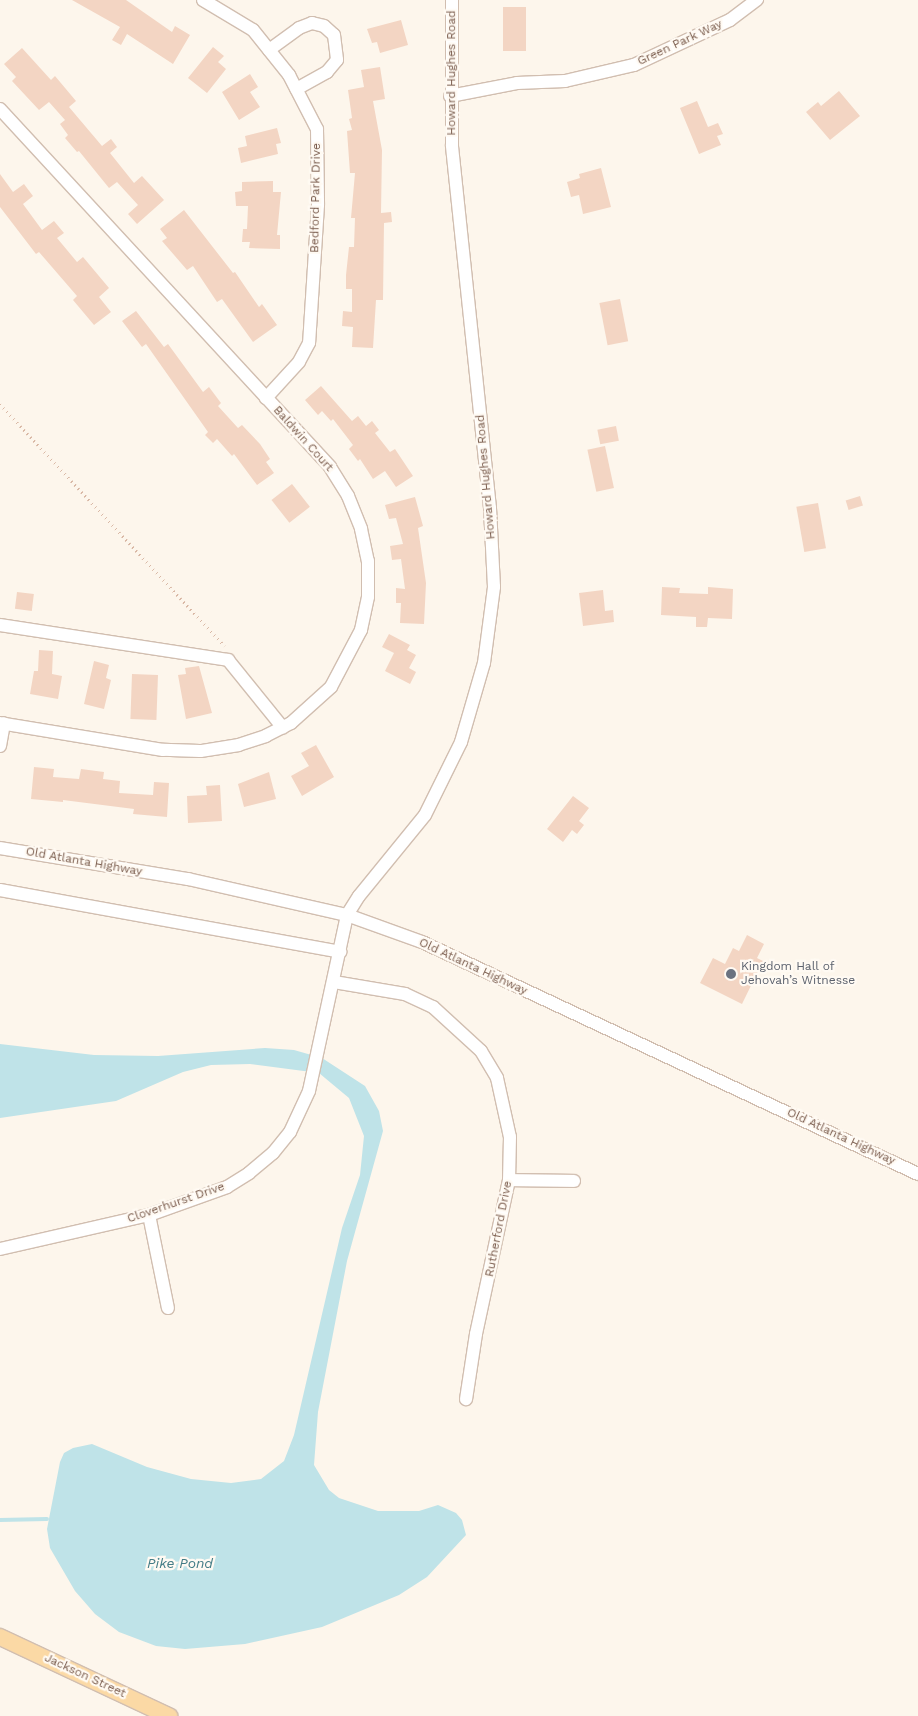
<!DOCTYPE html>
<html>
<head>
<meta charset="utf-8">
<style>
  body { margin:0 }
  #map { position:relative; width:918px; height:1716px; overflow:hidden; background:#fdf6ec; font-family:"Work Sans",sans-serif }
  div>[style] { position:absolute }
  .water>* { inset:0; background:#bfe3e8 }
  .stream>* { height:4px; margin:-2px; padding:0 2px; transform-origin:2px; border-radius:2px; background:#bfe3e8 }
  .building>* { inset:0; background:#f3d5c3; transform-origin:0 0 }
  .path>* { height:2.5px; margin-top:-1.25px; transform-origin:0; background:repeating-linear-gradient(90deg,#d9b8a5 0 1px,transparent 0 5px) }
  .roads { filter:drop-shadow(1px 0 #d1beb0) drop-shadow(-1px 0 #d1beb0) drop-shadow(0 1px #d1beb0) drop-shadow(0 -1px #d1beb0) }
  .minor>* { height:12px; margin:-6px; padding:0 6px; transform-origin:6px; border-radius:6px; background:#fff }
  .major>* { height:16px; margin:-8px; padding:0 8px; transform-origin:8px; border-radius:8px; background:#fbd9a5 }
  .dots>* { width:14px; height:14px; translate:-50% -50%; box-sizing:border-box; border:2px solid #fffaf3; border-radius:50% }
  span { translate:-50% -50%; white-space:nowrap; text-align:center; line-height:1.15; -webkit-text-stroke:4.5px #fffaf3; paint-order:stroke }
  .street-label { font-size:12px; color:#7a5c4d }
  .worship-label { font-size:12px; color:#5b616d }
  .left { translate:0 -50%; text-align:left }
  .water-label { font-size:14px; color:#437c86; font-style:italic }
</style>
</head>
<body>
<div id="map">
  <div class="water">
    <i style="clip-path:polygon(0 1044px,94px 1055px,158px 1056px,265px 1048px,294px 1050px,322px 1058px,365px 1086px,379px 1111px,383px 1131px,347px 1261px,318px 1412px,314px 1465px,329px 1490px,339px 1498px,378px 1511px,419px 1511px,438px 1505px,456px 1513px,462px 1520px,466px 1535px,427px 1577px,399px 1595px,322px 1627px,245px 1644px,185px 1649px,156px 1646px,119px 1632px,95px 1614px,75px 1591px,50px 1548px,47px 1529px,60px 1462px,64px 1453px,73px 1448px,92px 1444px,147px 1467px,191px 1479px,231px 1483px,261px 1479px,284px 1461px,294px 1435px,342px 1228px,360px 1175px,364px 1136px,349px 1098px,319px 1073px,250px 1064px,211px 1065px,183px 1072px,116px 1101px,0 1118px)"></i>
  </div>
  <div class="stream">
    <i style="left:0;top:1520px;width:47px;rotate:-1.2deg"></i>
  </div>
  <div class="building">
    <i style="clip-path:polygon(72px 0,126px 0,172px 32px,175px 26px,190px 35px,173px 64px,127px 34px,121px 45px,112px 40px,120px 27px)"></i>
    <i style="left:503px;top:7px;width:23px;height:44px"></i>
    <i style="clip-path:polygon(401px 20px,408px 45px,380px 53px,377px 42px,372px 43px,367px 29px)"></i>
    <i style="clip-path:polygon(213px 47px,224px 56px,218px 62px,226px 69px,207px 93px,188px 78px)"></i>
    <i style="clip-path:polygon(22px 48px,51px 80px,55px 76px,76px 101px,69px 107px,102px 146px,111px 139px,117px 147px,110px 153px,134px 183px,142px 176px,164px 200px,137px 224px,128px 214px,138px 205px,117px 182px,109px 188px,79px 151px,77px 152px,65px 138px,68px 135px,60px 124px,65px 120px,49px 102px,39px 110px,12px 81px,16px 77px,4px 64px)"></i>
    <i style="clip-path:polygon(380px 67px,385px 99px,373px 101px,382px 150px,381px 213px,391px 212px,392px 222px,384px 223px,383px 300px,376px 300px,373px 348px,352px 347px,353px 327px,342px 326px,343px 311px,352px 312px,352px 289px,346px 289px,346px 275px,349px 247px,354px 247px,355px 218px,351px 218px,355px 173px,350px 173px,347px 131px,352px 130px,349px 119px,352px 118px,348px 90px,364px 87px,361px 70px)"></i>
    <i style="clip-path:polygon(250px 74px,258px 87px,250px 92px,260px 107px,239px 120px,222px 92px)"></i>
    <i style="clip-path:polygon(839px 91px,860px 116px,830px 140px,806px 112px,818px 102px,821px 106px)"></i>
    <i style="clip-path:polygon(697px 101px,708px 127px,718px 123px,723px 134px,717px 136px,721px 145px,699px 154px,680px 108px)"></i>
    <i style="clip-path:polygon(277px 128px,281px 143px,276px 144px,278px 154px,241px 163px,238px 148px,247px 146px,245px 136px)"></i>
    <i style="clip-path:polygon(601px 168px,611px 207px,583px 214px,579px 195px,571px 197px,567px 182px,580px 178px,579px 174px)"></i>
    <i style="clip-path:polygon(0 174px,13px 192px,24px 184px,33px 196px,23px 204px,42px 230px,54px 221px,64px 233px,57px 238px,77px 262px,83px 257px,109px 288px,99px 297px,111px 312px,94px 325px,73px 300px,77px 296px,39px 252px,36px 254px,0 207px)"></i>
    <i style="clip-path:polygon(273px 181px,273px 192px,281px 192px,277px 235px,280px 235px,280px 249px,249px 248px,250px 242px,242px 242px,243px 229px,247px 229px,248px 206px,236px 206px,235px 192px,242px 191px,242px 182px)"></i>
    <i style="clip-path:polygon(184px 210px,233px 273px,235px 272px,259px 307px,262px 304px,277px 325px,253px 342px,222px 299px,217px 302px,193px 266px,187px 270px,162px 241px,167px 238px,160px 229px)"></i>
    <i style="left:620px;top:299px;width:43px;height:21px;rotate:79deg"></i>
    <i style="clip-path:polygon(136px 311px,164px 347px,168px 344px,203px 392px,209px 387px,221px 403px,218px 406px,238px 428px,242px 425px,260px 444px,270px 459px,266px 462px,274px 473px,257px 485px,234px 454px,232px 456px,217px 439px,213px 443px,205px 435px,208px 432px,146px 344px,142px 347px,122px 321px)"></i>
    <i style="clip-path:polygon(321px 386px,352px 421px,358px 416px,366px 426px,372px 421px,379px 430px,375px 433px,390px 452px,395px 449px,413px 476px,396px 487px,385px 471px,373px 479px,360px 459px,358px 461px,349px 449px,353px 445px,333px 419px,331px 421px,322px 411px,318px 415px,305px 400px)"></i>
    <i style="left:616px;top:426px;width:15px;height:19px;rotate:79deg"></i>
    <i style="left:605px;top:446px;width:43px;height:18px;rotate:78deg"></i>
    <i style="left:292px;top:484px;width:29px;height:26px;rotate:52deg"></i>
    <i style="left:860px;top:496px;width:10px;height:15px;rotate:73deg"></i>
    <i style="clip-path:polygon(415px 497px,423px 526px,418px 528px,426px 583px,424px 624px,400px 623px,401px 603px,396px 603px,396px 588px,405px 589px,401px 559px,392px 560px,390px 546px,403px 544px,396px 518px,389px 519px,385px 505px)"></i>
    <i style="left:818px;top:503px;width:46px;height:22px;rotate:80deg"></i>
    <i style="clip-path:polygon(662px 587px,680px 588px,679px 593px,708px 594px,708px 587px,733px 589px,732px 619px,708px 618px,707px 627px,696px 627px,696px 617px,661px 615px)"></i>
    <i style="clip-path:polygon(603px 590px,605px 611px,613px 610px,614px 622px,583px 626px,579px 593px)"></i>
    <i style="left:17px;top:592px;width:17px;height:17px;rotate:7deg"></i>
    <i style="clip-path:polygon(389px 634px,410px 645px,407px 650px,416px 655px,409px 668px,416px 672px,410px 684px,385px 671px,394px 653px,382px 647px)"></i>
    <i style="clip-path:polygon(39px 650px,53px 651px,52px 674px,62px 676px,58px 699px,30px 694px,34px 671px,38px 671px)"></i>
    <i style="clip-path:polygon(94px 661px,109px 665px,106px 678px,111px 680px,104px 709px,84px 704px)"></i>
    <i style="clip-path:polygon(199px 666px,212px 713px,186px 719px,178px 675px,186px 674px,185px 668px)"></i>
    <i style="left:132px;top:674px;width:26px;height:45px;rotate:2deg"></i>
    <i style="clip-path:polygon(316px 745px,334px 777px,302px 796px,291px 776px,309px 766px,301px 753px)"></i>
    <i style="clip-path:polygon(34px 767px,54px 769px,53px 777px,79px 779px,81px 769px,104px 772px,103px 779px,120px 781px,119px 793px,153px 795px,154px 782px,169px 783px,167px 817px,133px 814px,134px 809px,63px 800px,63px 802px,31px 799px)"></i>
    <i style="clip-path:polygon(269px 772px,276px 799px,244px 807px,238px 784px)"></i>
    <i style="clip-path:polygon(220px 785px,222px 821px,188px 823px,187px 796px,207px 795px,206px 786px)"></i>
    <i style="clip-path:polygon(573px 796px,589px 808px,579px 821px,584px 825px,577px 834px,572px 830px,563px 842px,547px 829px)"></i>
    <i style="clip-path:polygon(747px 935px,764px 944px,757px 958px,763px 961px,742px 1004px,700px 983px,713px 958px,725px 964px,733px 948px,739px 951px)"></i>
  </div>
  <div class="path">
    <i style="left:0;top:404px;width:330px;rotate:47.1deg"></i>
  </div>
  <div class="roads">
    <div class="minor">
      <i style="left:203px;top:0;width:58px;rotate:31deg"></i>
      <i style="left:253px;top:30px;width:58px;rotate:51.3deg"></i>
      <i style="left:289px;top:75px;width:61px;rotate:62.6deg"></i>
      <i style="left:317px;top:129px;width:76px;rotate:89.2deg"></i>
      <i style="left:318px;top:205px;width:138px;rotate:93.7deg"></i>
      <i style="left:309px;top:343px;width:21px;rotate:118deg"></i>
      <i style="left:299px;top:362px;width:49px;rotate:132.5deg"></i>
      <i style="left:269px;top:50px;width:37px;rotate:-36deg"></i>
      <i style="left:299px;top:28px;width:14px;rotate:-21deg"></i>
      <i style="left:312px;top:23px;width:12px;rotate:14deg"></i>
      <i style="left:324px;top:26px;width:13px;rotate:42deg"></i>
      <i style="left:334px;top:35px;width:25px;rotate:83deg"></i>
      <i style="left:337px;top:60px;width:16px;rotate:130deg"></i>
      <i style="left:327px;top:72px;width:35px;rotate:151deg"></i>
      <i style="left:450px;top:96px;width:68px;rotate:-11deg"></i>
      <i style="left:517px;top:83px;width:48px;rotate:-2.4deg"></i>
      <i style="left:565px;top:81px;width:71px;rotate:-13.1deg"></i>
      <i style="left:634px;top:65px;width:106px;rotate:-25.1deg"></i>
      <i style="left:730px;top:20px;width:34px;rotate:-37deg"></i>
      <i style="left:0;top:109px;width:487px;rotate:47.3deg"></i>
      <i style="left:330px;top:467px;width:34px;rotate:58deg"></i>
      <i style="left:348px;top:496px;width:35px;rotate:68deg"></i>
      <i style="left:361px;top:529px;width:33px;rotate:78deg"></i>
      <i style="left:368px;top:561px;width:36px;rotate:90deg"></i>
      <i style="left:368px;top:597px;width:34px;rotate:102deg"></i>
      <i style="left:361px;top:630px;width:64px;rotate:117.8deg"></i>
      <i style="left:331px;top:687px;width:54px;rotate:138deg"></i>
      <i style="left:291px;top:723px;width:28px;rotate:153deg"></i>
      <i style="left:266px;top:736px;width:28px;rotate:162deg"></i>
      <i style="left:239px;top:745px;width:39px;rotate:171deg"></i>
      <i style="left:200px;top:751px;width:37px;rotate:-178deg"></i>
      <i style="left:163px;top:750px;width:165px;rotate:-170.6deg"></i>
      <i style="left:0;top:625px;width:231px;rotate:8.7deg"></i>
      <i style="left:228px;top:660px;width:87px;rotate:51deg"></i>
      <i style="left:0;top:746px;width:23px;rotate:-80deg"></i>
      <i style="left:0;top:848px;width:191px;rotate:9.4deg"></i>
      <i style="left:188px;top:879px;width:163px;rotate:12.8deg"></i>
      <i style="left:347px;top:915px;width:80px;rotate:19.8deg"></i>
      <i style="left:422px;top:942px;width:548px;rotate:25.07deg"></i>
      <i style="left:0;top:890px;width:346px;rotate:10.3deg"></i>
      <i style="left:334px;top:982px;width:72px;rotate:9.6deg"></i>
      <i style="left:405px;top:994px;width:31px;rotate:25deg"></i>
      <i style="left:433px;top:1007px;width:65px;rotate:42.5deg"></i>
      <i style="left:481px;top:1051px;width:31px;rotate:59deg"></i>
      <i style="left:497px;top:1078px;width:60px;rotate:77.6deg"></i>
      <i style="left:510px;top:1137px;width:43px;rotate:91.3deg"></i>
      <i style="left:509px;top:1180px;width:157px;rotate:102.1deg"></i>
      <i style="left:476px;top:1334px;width:66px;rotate:98.7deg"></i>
      <i style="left:509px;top:1180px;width:65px;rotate:0.9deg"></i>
      <i style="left:149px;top:1215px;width:95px;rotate:78.5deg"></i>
      <i style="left:0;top:1249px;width:153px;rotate:-12.9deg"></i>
      <i style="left:149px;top:1215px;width:83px;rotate:-19.7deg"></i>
      <i style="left:227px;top:1187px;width:26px;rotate:-32deg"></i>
      <i style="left:249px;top:1173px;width:31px;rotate:-40deg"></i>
      <i style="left:273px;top:1153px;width:27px;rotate:-51deg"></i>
      <i style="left:290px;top:1132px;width:45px;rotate:-65.1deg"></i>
      <i style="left:309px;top:1091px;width:180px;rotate:-77.8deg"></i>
      <i style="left:347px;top:915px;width:22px;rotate:-58deg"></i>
      <i style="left:359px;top:896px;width:104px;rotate:-50.8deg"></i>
      <i style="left:425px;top:815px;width:81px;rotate:-63.7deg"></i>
      <i style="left:461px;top:742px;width:82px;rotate:-73.8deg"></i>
      <i style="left:484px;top:663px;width:77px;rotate:-82.5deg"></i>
      <i style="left:494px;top:587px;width:79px;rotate:-92.9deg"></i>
      <i style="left:490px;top:508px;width:365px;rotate:-96deg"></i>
      <i style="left:452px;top:145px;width:145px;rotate:-90deg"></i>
    </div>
    <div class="major">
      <i style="left:0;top:1637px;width:187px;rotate:25.1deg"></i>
    </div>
  </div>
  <div class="dots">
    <i style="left:731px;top:974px;background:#6b7280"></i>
  </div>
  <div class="street-label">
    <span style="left:680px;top:43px;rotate:-25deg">Green Park Way</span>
    <span style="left:452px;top:73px;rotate:-90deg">Howard Hughes Road</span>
    <span style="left:316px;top:198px;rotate:-89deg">Bedford Park Drive</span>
    <span style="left:303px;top:439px;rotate:48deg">Baldwin Court</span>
    <span style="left:486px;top:477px;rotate:-95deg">Howard Hughes Road</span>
    <span style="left:84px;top:862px;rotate:10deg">Old Atlanta Highway</span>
    <span style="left:473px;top:967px;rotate:25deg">Old Atlanta Highway</span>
    <span style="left:841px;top:1137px;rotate:25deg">Old Atlanta Highway</span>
    <span style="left:176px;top:1203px;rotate:-19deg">Cloverhurst Drive</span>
    <span style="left:499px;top:1229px;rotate:-79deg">Rutherford Drive</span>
    <span style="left:85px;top:1676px;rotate:25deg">Jackson Street</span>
  </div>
  <div class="worship-label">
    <span class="left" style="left:741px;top:974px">Kingdom Hall of<br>Jehovah’s Witnesse</span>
  </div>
  <div class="water-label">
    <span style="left:180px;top:1563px">Pike Pond</span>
  </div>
</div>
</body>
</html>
